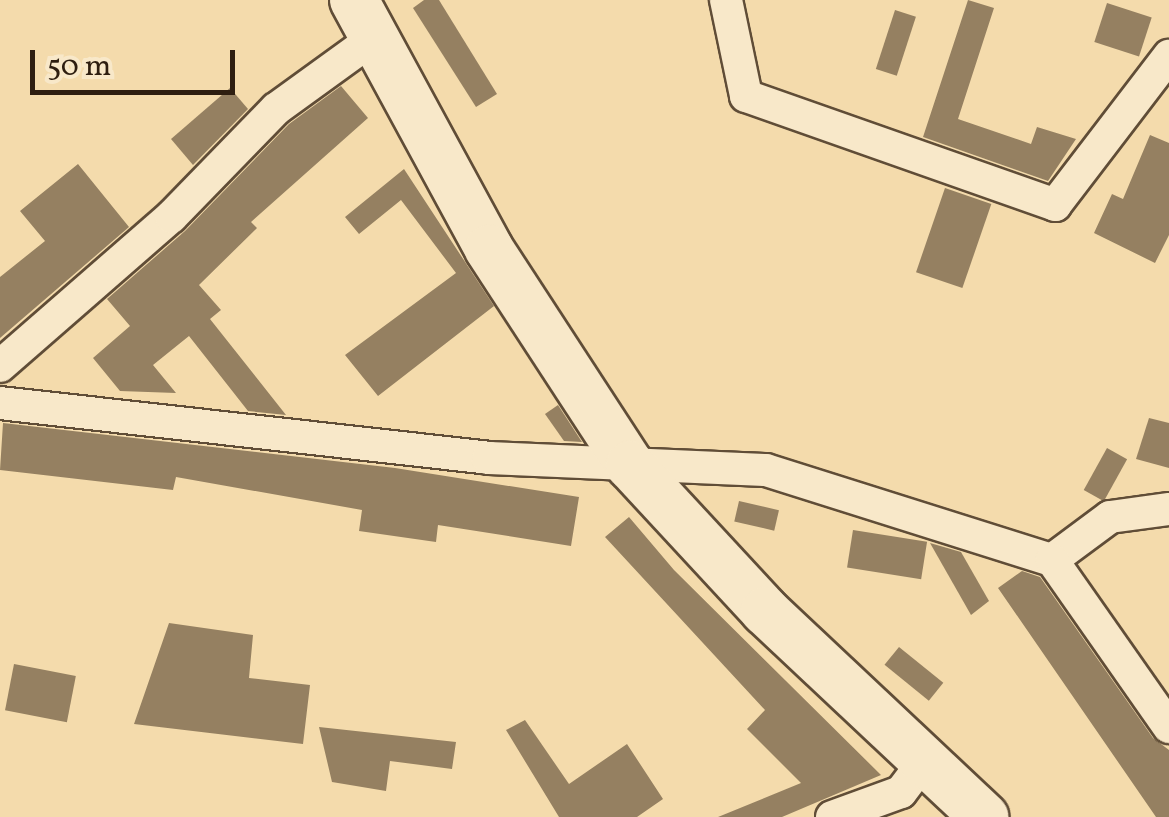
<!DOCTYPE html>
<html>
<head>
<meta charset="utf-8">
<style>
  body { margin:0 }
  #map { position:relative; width:1169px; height:817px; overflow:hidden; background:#f4dbac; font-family:Vollkorn,serif }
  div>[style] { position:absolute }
  .building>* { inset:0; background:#958061; transform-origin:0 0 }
  .roads { filter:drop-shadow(2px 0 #604d37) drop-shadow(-2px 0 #604d37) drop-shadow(0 2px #604d37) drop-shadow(0 -2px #604d37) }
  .street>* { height:32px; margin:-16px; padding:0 16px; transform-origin:16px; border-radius:16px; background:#f8e8c9 }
  .secondary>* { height:48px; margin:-24px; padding:0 24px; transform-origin:24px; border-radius:24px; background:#f8e8c9 }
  span { translate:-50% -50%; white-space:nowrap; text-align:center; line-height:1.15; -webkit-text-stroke:10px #f8e8c9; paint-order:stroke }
  .scale { position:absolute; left:30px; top:50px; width:205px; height:45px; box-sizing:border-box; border:5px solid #2e1e10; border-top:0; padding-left:12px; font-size:30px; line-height:35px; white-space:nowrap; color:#2e1e10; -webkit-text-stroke:8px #f8e8c9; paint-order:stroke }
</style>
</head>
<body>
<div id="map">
  <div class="building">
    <i style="clip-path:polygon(424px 0,439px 0,497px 94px,476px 107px,413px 8px)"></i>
    <i style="clip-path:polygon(968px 0,994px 8px,958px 119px,1031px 144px,1037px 127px,1076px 139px,1048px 181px,923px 137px)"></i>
    <i style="left:1107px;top:3px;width:47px;height:41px;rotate:18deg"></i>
    <i style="left:895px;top:10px;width:22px;height:62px;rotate:18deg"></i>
    <i style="clip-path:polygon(341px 86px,368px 118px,251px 222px,257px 228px,199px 285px,221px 310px,210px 319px,286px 415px,248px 411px,189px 336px,153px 365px,176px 393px,120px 391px,93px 358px,130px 326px,107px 299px,185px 231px,289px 124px)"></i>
    <i style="clip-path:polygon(230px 88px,248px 109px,193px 165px,171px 139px)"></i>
    <i style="clip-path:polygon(1150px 135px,1169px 143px,1169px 235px,1155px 263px,1094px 233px,1112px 194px,1123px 199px)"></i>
    <i style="clip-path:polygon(78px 164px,129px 227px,0 338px,0 277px,45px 241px,20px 211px)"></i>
    <i style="clip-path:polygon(404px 169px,494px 306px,378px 396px,345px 355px,456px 273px,401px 200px,359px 234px,345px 217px)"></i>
    <i style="left:945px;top:188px;width:49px;height:89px;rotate:19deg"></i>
    <i style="clip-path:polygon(558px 405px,582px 442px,564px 441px,545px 414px)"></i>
    <i style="clip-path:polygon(1149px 418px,1169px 423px,1169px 468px,1136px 459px)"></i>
    <i style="clip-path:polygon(3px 423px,395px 468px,579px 497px,571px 546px,438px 525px,436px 542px,359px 531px,362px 510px,176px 477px,173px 490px,0 470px)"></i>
    <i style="left:1107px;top:448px;width:23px;height:48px;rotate:29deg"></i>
    <i style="left:739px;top:501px;width:41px;height:21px;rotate:13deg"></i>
    <i style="clip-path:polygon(629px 517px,674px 570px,881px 775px,782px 817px,718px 817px,801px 783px,747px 729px,765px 710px,605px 537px)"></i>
    <i style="left:853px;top:530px;width:75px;height:38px;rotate:9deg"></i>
    <i style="clip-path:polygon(930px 543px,961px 552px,989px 601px,971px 615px)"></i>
    <i style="clip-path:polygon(1022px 571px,1040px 577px,1153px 738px,1169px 750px,1169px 817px,1156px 817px,998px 588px)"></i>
    <i style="clip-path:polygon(169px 623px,253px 635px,249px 678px,310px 685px,303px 744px,134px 724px)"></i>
    <i style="left:899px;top:647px;width:57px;height:23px;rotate:39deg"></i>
    <i style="left:14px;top:664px;width:63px;height:47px;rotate:11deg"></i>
    <i style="clip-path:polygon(525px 720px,569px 784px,627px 744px,663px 799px,637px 817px,559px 817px,506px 730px)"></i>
    <i style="clip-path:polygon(319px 727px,456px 742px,452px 769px,390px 761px,386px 791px,332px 782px)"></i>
  </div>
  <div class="roads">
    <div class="street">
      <i style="left:726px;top:0;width:98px;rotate:78.2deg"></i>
      <i style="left:746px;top:96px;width:328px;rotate:19.4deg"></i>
      <i style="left:1055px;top:205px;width:188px;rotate:-52.6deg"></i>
      <i style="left:0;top:366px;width:227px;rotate:-41.1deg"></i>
      <i style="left:171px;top:217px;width:151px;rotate:-45.8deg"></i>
      <i style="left:276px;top:109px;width:121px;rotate:-35.9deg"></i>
      <i style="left:0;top:403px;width:491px;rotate:6.4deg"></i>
      <i style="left:488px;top:458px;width:278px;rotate:2.5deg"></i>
      <i style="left:766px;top:470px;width:300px;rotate:17.5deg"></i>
      <i style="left:1052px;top:560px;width:72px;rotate:-36.6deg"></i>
      <i style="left:1110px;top:517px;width:60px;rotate:-7.7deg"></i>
      <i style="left:1052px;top:560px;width:204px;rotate:55deg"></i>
      <i style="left:832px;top:817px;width:73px;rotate:-19.9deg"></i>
      <i style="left:901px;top:792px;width:38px;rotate:-53deg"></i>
    </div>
    <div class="secondary">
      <i style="left:354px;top:0;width:283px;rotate:61.5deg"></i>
      <i style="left:489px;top:249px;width:258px;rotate:56.9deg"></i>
      <i style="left:630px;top:465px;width:199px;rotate:47.2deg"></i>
      <i style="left:765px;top:611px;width:301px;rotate:43.2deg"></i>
    </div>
  </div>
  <div class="scale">50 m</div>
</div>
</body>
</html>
